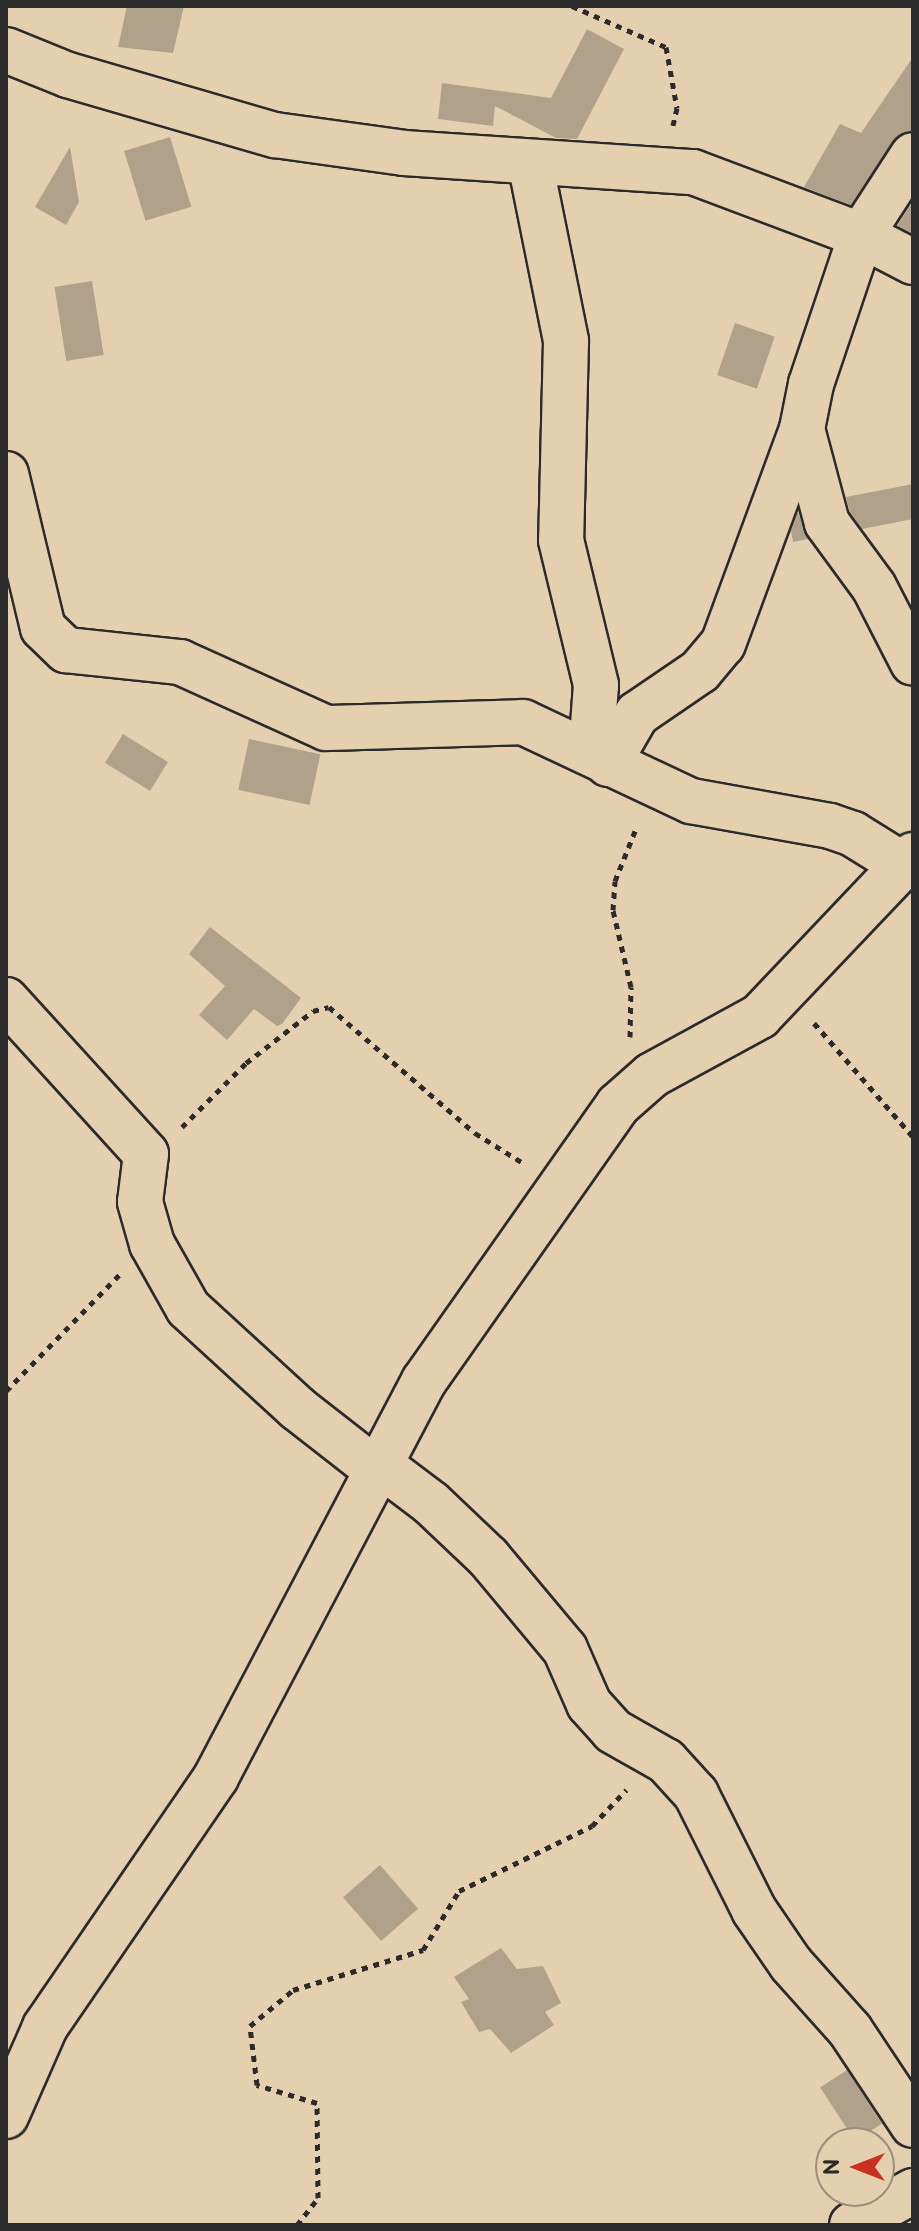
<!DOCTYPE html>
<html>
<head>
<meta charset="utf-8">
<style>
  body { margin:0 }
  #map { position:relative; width:919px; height:2231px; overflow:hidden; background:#e4d0ae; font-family:"Balsamiq Sans",sans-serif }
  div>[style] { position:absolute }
  .building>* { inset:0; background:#b0a28a; transform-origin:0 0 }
  .path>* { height:5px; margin-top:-2.5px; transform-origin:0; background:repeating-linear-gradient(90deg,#2b2b2b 0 6px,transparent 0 12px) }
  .roads { filter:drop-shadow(2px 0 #2b2b2b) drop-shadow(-2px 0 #2b2b2b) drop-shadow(0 2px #2b2b2b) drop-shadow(0 -2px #2b2b2b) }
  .minor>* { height:44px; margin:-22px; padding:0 22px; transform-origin:22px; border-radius:22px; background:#e4d0ae }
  span { translate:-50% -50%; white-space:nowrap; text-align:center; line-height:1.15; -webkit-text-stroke:6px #e4d0ae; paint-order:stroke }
  .frame { position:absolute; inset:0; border:8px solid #2b2b2b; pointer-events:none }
  .north { position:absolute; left:815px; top:2127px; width:80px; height:80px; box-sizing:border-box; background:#e4d0ae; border:2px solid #9a8e7a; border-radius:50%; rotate:270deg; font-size:22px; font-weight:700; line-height:32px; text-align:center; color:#2b2b2b }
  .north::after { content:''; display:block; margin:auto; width:28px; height:36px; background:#c8321e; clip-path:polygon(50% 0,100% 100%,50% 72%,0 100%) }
</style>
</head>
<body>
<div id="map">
  <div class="building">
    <i style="clip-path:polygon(127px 6px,184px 6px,173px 53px,118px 47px)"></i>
    <i style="clip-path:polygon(587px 29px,624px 49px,577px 139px,556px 138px,495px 106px,493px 126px,438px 119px,442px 83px,551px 98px)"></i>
    <i style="clip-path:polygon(913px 57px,913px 130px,893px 141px,851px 205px,804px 187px,840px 124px,861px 133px)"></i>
    <i style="left:170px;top:137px;width:73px;height:48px;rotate:73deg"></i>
    <i style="clip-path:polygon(70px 147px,79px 202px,66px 225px,35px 207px)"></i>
    <i style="clip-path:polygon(913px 201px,913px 234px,897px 226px)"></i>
    <i style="left:92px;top:281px;width:75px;height:38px;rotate:81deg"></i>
    <i style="left:735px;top:323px;width:42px;height:55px;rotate:19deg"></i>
    <i style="clip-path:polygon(913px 484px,913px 519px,862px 529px,850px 512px,846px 497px)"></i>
    <i style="clip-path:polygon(798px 512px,808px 539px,793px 542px,791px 531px)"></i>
    <i style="left:123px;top:734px;width:53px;height:34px;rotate:32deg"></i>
    <i style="left:249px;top:739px;width:73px;height:52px;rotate:12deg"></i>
    <i style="clip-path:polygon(210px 927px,301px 998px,282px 1024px,277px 1026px,254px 1009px,227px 1040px,199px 1015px,225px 986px,189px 954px)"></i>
    <i style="left:380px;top:1865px;width:58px;height:49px;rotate:49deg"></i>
    <i style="clip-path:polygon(501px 1948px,517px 1969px,543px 1966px,561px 2003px,545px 2012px,554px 2025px,511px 2053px,490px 2029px,479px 2032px,461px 2002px,469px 1999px,454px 1977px)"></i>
    <i style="left:847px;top:2070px;width:64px;height:32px;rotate:57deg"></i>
  </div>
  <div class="path">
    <i style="left:572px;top:6px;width:103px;rotate:23.6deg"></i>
    <i style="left:666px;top:47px;width:62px;rotate:79.8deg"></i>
    <i style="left:677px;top:108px;width:18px;rotate:103deg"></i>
    <i style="left:814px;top:1023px;width:151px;rotate:49deg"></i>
    <i style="left:630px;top:1037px;width:50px;rotate:-88.9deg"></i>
    <i style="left:631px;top:987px;width:79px;rotate:-103.2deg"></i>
    <i style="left:613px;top:910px;width:29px;rotate:-86deg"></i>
    <i style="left:615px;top:881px;width:59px;rotate:-68.2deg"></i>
    <i style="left:182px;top:1127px;width:91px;rotate:-45deg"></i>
    <i style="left:246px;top:1063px;width:85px;rotate:-37.8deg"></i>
    <i style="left:313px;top:1011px;width:16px;rotate:-14deg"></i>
    <i style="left:329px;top:1007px;width:193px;rotate:40.8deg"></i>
    <i style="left:475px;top:1133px;width:57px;rotate:32deg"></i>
    <i style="left:6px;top:1391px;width:163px;rotate:-45.7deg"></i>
    <i style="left:297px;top:2225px;width:34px;rotate:-52deg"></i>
    <i style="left:318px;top:2198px;width:95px;rotate:-90.6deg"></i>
    <i style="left:317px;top:2103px;width:63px;rotate:-163.3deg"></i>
    <i style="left:257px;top:2085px;width:59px;rotate:-96.8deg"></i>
    <i style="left:250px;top:2026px;width:56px;rotate:-39.9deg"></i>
    <i style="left:293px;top:1990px;width:136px;rotate:-17.1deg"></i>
    <i style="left:423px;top:1950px;width:69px;rotate:-58.6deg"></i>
    <i style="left:459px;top:1891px;width:148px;rotate:-26deg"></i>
    <i style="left:592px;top:1826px;width:50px;rotate:-46.6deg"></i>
  </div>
  <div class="roads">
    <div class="minor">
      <i style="left:6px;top:50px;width:67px;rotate:22deg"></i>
      <i style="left:68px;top:75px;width:216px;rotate:16.2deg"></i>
      <i style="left:275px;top:135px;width:130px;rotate:7.9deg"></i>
      <i style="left:404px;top:153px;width:290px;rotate:3.8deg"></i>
      <i style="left:693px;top:172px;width:179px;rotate:20.6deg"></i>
      <i style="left:861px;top:235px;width:59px;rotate:27.4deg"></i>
      <i style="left:530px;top:162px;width:183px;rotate:78.6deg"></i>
      <i style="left:566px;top:341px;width:199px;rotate:91.4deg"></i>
      <i style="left:561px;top:540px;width:149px;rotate:76.4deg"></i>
      <i style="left:596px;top:685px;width:66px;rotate:94.3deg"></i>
      <i style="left:802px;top:429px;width:97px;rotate:75.1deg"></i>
      <i style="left:827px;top:523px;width:79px;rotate:53.7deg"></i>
      <i style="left:874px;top:587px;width:85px;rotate:62.8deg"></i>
      <i style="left:6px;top:474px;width:158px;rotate:76.5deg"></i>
      <i style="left:43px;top:628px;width:32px;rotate:44deg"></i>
      <i style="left:66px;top:650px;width:115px;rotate:6deg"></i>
      <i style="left:180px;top:662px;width:160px;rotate:24.3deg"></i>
      <i style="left:326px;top:728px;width:197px;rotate:-1.7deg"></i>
      <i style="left:523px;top:722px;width:186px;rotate:25.2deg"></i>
      <i style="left:691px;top:801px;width:141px;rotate:10.2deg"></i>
      <i style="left:830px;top:826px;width:24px;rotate:19deg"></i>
      <i style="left:853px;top:834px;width:59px;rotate:31.8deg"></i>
      <i style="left:608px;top:764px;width:58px;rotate:-59.9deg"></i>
      <i style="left:637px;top:714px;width:76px;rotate:-34.3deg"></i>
      <i style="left:700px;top:671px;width:35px;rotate:-50deg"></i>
      <i style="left:723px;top:644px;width:229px;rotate:-69.8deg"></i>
      <i style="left:802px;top:429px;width:46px;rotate:-78.7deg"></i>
      <i style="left:811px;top:384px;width:157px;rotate:-71.4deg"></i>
      <i style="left:861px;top:235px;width:95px;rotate:-57deg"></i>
      <i style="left:6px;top:1000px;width:208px;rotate:47.7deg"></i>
      <i style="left:146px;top:1154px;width:48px;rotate:97.1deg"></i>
      <i style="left:140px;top:1202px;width:44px;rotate:74.1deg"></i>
      <i style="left:152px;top:1244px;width:73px;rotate:60.6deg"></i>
      <i style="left:188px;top:1308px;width:148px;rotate:42.5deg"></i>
      <i style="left:297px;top:1408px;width:104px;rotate:38deg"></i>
      <i style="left:382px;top:1466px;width:61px;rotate:37.1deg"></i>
      <i style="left:431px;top:1503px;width:79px;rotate:43.5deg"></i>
      <i style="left:488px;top:1557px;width:120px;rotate:50.1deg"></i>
      <i style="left:565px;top:1649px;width:60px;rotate:66.4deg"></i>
      <i style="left:589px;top:1704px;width:36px;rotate:48deg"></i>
      <i style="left:613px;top:1731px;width:61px;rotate:29.5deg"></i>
      <i style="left:666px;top:1761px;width:45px;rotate:47.7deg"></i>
      <i style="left:696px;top:1794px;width:130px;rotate:63.4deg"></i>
      <i style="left:754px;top:1910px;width:65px;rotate:55.6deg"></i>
      <i style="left:791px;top:1964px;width:89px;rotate:48.2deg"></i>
      <i style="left:850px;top:2030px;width:114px;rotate:56.4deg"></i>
      <i style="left:6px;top:2116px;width:97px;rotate:-66.3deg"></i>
      <i style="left:45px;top:2027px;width:303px;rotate:-55.6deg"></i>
      <i style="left:216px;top:1777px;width:447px;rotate:-62.3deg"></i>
      <i style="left:424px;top:1381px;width:337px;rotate:-54.9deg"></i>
      <i style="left:618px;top:1105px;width:45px;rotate:-41.4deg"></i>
      <i style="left:652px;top:1075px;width:123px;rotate:-28.6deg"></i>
      <i style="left:760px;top:1016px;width:222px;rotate:-46.5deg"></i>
      <i style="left:852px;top:2225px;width:70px;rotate:-29.1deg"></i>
    </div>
  </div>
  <div class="frame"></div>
  <div class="north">N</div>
</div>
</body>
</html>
